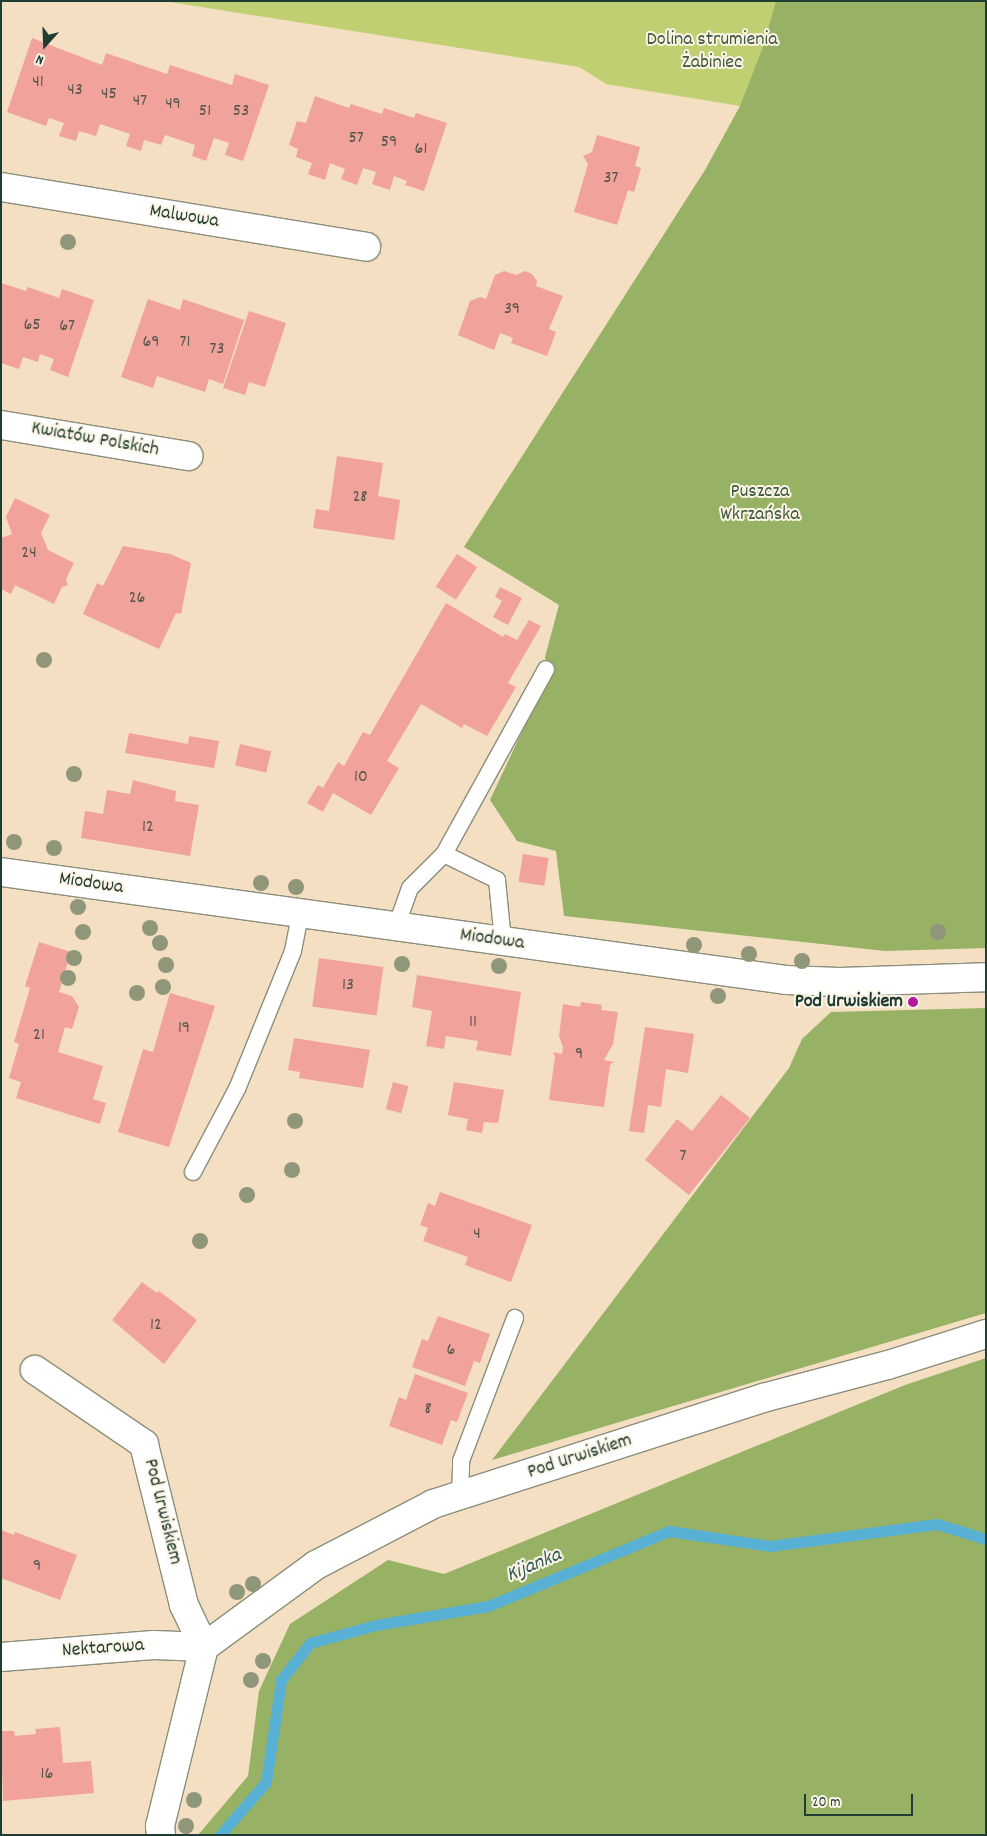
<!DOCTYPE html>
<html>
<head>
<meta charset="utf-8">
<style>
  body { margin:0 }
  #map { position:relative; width:987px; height:1836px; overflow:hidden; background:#f4dfc2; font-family:Dekko,sans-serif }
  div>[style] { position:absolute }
  .green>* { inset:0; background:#bfcf72 }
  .forest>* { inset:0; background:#97b264 }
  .stream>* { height:11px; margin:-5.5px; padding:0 5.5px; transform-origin:5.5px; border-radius:5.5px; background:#58b1d5 }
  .building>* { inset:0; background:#f1a29a; transform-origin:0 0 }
  .roads { filter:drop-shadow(1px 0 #8a8e7b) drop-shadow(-1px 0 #8a8e7b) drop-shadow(0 1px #8a8e7b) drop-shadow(0 -1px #8a8e7b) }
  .service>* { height:16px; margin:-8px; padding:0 8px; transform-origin:8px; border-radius:8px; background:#fff }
  .minor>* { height:28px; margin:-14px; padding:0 14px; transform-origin:14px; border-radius:14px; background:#fff }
  .tertiary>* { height:28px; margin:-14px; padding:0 14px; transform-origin:14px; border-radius:14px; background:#fff }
  .trees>* { width:16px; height:16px; margin:-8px; border-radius:50%; background:#90967a }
  .dots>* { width:14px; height:14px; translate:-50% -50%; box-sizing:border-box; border:2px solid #fcf5e5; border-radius:50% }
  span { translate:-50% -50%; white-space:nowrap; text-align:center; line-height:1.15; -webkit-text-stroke:4px #fcf5e5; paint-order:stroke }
  .number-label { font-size:18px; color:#54564e }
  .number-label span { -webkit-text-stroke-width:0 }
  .park-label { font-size:20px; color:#3f5a40 }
  .street-label { font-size:20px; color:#1f3d34 }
  .poi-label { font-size:20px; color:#1f3d34; font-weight:700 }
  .right { translate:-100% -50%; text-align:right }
  .water-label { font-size:21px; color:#2d5a5c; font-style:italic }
  .frame { position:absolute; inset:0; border:2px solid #1f3d34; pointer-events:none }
  .north { position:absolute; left:20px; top:20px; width:50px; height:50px; -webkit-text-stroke:4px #fcf5e5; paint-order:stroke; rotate:200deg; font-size:14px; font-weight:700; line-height:20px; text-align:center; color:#1f3d34 }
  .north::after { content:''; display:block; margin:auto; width:18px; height:22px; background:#1f3d34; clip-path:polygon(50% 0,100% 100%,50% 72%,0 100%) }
  .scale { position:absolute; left:804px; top:1794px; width:109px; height:22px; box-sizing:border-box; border:2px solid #1f3d34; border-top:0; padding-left:6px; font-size:15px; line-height:18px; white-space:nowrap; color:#1f3d34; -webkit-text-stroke:4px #fcf5e5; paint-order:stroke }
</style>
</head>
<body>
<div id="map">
  <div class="green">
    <i style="clip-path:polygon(164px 1px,799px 1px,740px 106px,606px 84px,579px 67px)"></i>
  </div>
  <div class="forest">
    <i style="clip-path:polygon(776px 1px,986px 1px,986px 948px,885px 951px,564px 916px,556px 851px,517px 841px,490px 800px,549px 674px,545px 657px,559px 605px,464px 547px,705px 170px,740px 106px,763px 47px)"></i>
    <i style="clip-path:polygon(986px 1008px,986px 1313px,492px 1460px,789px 1068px,802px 1039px,831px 1012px)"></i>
    <i style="clip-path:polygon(986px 1358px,986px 1835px,198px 1835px,248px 1776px,259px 1691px,290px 1624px,388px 1560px,444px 1574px,905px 1385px)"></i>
  </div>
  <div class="stream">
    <i style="left:220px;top:1835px;width:70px;rotate:-49deg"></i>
    <i style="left:266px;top:1782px;width:103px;rotate:-81.6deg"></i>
    <i style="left:281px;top:1680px;width:47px;rotate:-51.9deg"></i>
    <i style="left:310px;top:1643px;width:68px;rotate:-15.3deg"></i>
    <i style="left:376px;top:1625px;width:114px;rotate:-9.6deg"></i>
    <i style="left:488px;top:1606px;width:196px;rotate:-22.5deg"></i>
    <i style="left:669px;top:1531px;width:102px;rotate:8.4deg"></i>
    <i style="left:770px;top:1546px;width:168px;rotate:-7.5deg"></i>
    <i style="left:937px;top:1524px;width:51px;rotate:17deg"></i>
  </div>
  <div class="building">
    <i style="clip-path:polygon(32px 38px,102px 65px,106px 53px,167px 74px,170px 65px,232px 85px,235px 74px,269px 85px,243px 161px,225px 155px,229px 143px,214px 138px,206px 161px,192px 156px,195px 145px,165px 135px,161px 145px,144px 140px,141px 151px,126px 146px,130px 134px,100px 124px,96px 136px,79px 131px,76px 141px,59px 136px,64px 123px,49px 118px,46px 126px,7px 112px)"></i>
    <i style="clip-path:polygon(315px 96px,349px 108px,351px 104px,382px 114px,384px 108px,414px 118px,416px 113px,447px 123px,424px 191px,405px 185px,407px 181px,394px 176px,390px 190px,372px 184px,376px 172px,363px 168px,357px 185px,341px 179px,345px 169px,330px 163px,325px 180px,308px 174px,312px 163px,296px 157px,298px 149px,289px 145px,297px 121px,306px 123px)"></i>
    <i style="clip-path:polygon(597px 135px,640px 147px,635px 166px,641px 168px,634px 192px,628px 190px,617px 225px,574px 212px,588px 164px,583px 156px,592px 152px)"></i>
    <i style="clip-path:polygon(504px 271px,516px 275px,525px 271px,532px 274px,537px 281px,536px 286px,563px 296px,549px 329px,556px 332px,547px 356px,511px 343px,513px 338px,500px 333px,494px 350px,458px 335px,470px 301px,480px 297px,486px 299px,495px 275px)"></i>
    <i style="clip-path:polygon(1px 283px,26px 291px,28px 287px,59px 298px,62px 289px,94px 300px,68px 377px,50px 370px,54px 359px,40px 354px,38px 362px,23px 357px,19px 369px,1px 363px)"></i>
    <i style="clip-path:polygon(148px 299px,180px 310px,183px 299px,244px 320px,223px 384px,209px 379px,205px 392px,157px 376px,153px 388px,121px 377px)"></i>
    <i style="clip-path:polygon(249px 311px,286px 323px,265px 387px,249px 382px,245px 395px,223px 388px)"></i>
    <i style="clip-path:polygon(337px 456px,383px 463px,378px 496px,400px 500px,394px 540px,313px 528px,316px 509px,329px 511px)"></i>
    <i style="clip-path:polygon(15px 498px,50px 515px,41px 533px,48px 550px,74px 563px,66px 579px,68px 585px,62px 587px,54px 604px,15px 585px,11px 594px,1px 589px,1px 538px,12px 534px,6px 517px)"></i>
    <i style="clip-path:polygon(123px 546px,170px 554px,191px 563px,181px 614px,176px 613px,159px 649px,83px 614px,97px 583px,103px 586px)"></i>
    <i style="left:457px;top:554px;width:24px;height:39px;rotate:33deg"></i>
    <i style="clip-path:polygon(500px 587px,522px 598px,508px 625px,493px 617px,502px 601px,495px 597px)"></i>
    <i style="clip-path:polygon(446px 603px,503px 637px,505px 634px,517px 640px,529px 620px,541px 626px,508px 683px,516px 687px,487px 736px,464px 724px,462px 728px,421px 704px,387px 761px,399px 768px,371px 815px,333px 793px,323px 812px,307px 803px,318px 785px,323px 788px,338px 762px,344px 766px,363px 732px,370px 735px)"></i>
    <i style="clip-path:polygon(129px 733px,188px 744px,189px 736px,219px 741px,214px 768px,125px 753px)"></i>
    <i style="left:240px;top:744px;width:32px;height:22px;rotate:13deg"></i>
    <i style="clip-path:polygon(133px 780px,176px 791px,175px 801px,199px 805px,190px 856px,81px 838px,85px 811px,103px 814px,107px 790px,130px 794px)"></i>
    <i style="left:523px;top:854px;width:26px;height:28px;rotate:9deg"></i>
    <i style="clip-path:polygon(39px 942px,71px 952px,59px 992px,72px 996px,79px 1007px,72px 1029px,65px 1027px,58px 1052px,103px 1066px,93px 1099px,106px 1103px,100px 1124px,16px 1098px,21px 1082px,9px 1078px,19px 1044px,14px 1042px,30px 988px,25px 986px)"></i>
    <i style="left:319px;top:958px;width:65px;height:49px;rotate:8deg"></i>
    <i style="clip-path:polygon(417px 975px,521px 992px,511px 1056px,476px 1050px,478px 1041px,446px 1036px,444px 1049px,426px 1046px,432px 1011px,412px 1007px)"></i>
    <i style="clip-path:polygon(170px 993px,215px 1006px,169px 1147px,118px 1132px,143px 1049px,153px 1052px)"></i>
    <i style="clip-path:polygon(581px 1002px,602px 1005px,601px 1010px,618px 1012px,613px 1044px,604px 1060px,614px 1062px,610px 1065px,604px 1107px,549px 1100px,555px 1057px,553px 1052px,562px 1054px,563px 1047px,559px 1036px,563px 1004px,580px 1007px)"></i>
    <i style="clip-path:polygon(645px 1027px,694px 1034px,688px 1073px,666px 1069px,661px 1107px,648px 1105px,644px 1133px,629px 1131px)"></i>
    <i style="clip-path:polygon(294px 1038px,370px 1050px,363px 1088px,299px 1078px,300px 1072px,288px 1070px)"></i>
    <i style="left:393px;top:1082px;width:16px;height:28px;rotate:15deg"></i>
    <i style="clip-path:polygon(454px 1082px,504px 1090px,498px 1123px,484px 1122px,482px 1133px,466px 1130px,468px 1119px,448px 1115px)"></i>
    <i style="clip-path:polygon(721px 1095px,750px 1118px,689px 1195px,645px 1160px,677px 1119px,692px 1131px)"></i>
    <i style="clip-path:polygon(440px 1192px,532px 1225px,511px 1282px,465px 1265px,468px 1257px,423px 1241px,428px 1228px,420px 1225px,428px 1203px,435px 1206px)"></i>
    <i style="clip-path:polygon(142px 1282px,157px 1293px,159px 1291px,197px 1320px,164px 1364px,112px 1320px)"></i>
    <i style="clip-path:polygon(438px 1316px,490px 1334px,480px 1363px,474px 1361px,465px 1386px,412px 1367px,422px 1339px,428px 1341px)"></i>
    <i style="clip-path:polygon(415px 1374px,468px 1393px,457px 1422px,451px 1420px,442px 1445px,389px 1426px,399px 1397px,406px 1400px)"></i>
    <i style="clip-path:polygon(1px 1530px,14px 1535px,15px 1532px,77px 1555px,60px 1600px,1px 1578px)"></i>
    <i style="clip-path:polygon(60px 1727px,63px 1763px,91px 1761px,94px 1793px,3px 1801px,1px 1731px,14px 1731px,15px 1736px,36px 1734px,35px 1729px)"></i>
  </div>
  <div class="roads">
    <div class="service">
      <i style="left:444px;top:854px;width:59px;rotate:26.1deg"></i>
      <i style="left:497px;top:880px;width:61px;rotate:84.4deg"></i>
      <i style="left:396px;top:927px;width:41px;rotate:-70.3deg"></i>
      <i style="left:410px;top:888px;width:48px;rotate:-45deg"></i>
      <i style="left:444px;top:854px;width:211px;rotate:-61.1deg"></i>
      <i style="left:193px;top:1172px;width:94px;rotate:-62.1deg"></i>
      <i style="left:237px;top:1089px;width:149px;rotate:-67.9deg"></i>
      <i style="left:293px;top:951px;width:38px;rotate:-79deg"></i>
      <i style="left:460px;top:1496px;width:35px;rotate:-88deg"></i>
      <i style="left:461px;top:1461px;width:153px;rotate:-69.3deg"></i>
    </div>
    <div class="minor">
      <i style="left:1px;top:187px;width:370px;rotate:9.3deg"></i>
      <i style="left:1px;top:425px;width:190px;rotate:9.4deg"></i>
      <i style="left:1px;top:1657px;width:153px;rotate:-4.5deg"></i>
      <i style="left:154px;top:1645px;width:50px;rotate:2.3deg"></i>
      <i style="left:204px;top:1647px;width:47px;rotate:-115.5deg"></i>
      <i style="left:184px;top:1605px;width:166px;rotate:-104deg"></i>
      <i style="left:144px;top:1444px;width:132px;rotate:-145.8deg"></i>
      <i style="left:161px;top:1835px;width:9px;rotate:-96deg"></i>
      <i style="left:160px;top:1826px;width:184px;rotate:-76.2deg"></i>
      <i style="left:204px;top:1647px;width:139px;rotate:-36.2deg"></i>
      <i style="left:316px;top:1565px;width:132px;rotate:-27.5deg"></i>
      <i style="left:433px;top:1504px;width:347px;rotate:-17.8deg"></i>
      <i style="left:763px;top:1398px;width:129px;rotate:-14.8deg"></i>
      <i style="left:888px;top:1365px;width:103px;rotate:-17.6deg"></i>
    </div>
    <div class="tertiary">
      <i style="left:1px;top:872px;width:792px;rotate:7.83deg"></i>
      <i style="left:786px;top:980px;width:53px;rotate:2.2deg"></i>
      <i style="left:839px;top:982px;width:147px;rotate:-1.9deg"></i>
    </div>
  </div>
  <div class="trees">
    <i style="left:68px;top:242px"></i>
    <i style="left:44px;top:660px"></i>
    <i style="left:74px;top:774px"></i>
    <i style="left:14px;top:842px"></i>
    <i style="left:54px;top:848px"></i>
    <i style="left:261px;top:883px"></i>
    <i style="left:296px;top:887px"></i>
    <i style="left:78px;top:907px"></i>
    <i style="left:150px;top:928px"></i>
    <i style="left:83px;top:932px"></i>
    <i style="left:938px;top:932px"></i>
    <i style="left:160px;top:943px"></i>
    <i style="left:694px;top:945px"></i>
    <i style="left:749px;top:954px"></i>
    <i style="left:74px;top:958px"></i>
    <i style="left:802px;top:961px"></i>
    <i style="left:402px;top:964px"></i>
    <i style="left:166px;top:965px"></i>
    <i style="left:499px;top:966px"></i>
    <i style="left:68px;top:978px"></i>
    <i style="left:163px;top:987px"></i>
    <i style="left:137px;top:993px"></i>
    <i style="left:718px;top:996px"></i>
    <i style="left:295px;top:1121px"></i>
    <i style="left:292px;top:1170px"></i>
    <i style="left:247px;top:1195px"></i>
    <i style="left:200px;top:1241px"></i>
    <i style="left:253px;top:1584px"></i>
    <i style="left:237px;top:1592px"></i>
    <i style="left:263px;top:1661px"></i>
    <i style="left:251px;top:1680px"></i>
    <i style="left:194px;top:1800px"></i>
    <i style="left:186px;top:1826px"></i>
  </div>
  <div class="dots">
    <i style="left:913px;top:1002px;background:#b5179e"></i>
  </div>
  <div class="number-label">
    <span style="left:38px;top:83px">41</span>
    <span style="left:75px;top:91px">43</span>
    <span style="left:109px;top:95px">45</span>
    <span style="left:140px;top:102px">47</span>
    <span style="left:173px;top:105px">49</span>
    <span style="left:205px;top:112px">51</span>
    <span style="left:241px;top:112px">53</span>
    <span style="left:356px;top:139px">57</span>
    <span style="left:389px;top:143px">59</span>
    <span style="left:421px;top:150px">61</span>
    <span style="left:611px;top:179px">37</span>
    <span style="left:512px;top:310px">39</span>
    <span style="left:32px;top:326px">65</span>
    <span style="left:67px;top:327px">67</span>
    <span style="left:151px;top:343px">69</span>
    <span style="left:185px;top:343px">71</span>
    <span style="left:217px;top:350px">73</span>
    <span style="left:360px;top:498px">28</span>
    <span style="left:29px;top:554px">24</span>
    <span style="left:137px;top:599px">26</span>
    <span style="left:361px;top:778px">10</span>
    <span style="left:148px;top:828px">12</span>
    <span style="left:348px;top:986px">13</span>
    <span style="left:473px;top:1023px">11</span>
    <span style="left:184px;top:1029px">19</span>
    <span style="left:39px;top:1036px">21</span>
    <span style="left:579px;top:1055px">9</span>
    <span style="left:683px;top:1157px">7</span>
    <span style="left:477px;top:1235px">4</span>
    <span style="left:156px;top:1326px">12</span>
    <span style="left:451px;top:1351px">6</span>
    <span style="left:428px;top:1410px">8</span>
    <span style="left:37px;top:1567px">9</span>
    <span style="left:47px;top:1775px">16</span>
  </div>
  <div class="park-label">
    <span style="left:712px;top:52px">Dolina strumienia<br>Żabiniec</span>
    <span style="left:760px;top:504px">Puszcza<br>Wkrzańska</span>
  </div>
  <div class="street-label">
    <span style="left:184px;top:217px;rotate:9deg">Malwowa</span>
    <span style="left:95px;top:440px;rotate:10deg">Kwiatów Polskich</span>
    <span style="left:91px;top:884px;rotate:8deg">Miodowa</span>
    <span style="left:492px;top:940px;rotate:8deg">Miodowa</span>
    <span style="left:580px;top:1457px;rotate:-18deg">Pod Urwiskiem</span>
    <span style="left:162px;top:1512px;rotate:76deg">Pod Urwiskiem</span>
    <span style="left:103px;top:1649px;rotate:-4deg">Nektarowa</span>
  </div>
  <div class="poi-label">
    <span class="right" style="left:903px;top:1002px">Pod Urwiskiem</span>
  </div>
  <div class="water-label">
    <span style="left:534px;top:1566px;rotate:-23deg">Kijanka</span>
  </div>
  <div class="frame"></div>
  <div class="north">N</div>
  <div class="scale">20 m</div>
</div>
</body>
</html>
